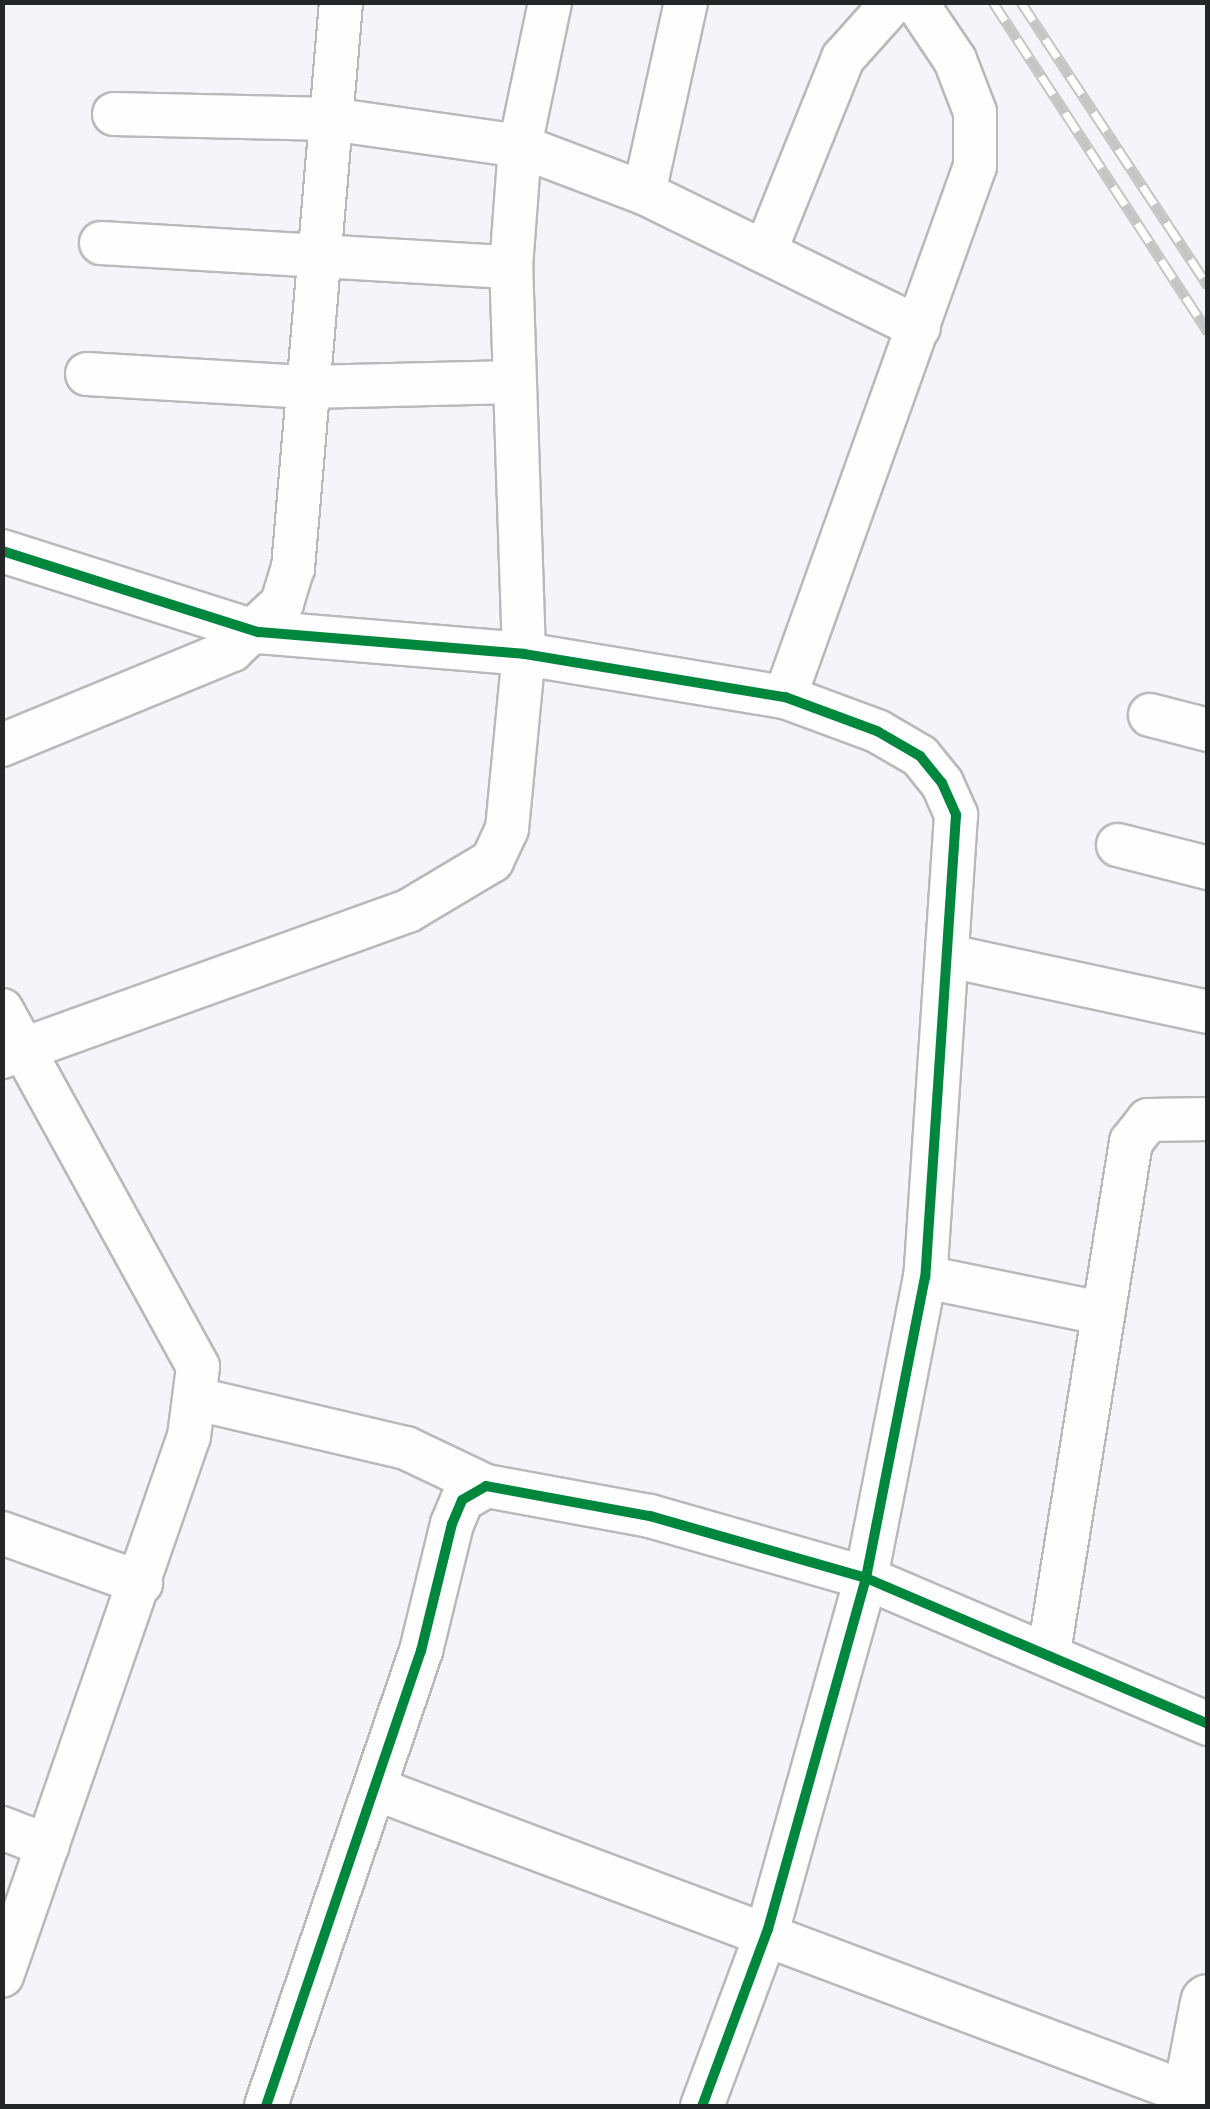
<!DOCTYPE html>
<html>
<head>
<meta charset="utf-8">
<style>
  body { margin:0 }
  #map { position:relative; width:1210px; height:2109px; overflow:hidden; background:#f5f5f9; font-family:"PT Serif",serif }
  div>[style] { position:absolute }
  .roads { filter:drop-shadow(2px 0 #b9b9bc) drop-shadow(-2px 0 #b9b9bc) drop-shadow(0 2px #b9b9bc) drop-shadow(0 -2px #b9b9bc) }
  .minor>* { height:42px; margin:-21px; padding:0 21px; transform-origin:21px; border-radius:21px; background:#fefefe }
  .tertiary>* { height:55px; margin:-27.5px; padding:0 27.5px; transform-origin:27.5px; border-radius:27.5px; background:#fefefe }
  .rail>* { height:11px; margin-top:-5.5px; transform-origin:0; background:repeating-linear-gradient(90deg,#fff 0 22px,#c5c5c5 0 44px); box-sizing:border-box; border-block:2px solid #c5c5c5 }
  .cycleway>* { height:10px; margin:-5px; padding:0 5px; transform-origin:5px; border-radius:5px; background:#00873e }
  span { translate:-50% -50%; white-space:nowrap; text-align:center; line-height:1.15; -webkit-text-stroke:10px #fff; paint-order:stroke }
  .frame { position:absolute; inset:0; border:5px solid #242527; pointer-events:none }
</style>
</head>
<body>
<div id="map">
  <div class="roads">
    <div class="minor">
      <i style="left:114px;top:114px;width:216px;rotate:1.3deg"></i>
      <i style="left:330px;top:119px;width:192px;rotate:8.1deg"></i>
      <i style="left:520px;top:146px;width:133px;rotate:20.8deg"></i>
      <i style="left:644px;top:193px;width:306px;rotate:26.1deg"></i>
      <i style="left:644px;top:193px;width:196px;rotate:-77.6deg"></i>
      <i style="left:101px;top:243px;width:411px;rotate:3.4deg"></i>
      <i style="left:765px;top:252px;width:209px;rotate:-68.1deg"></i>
      <i style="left:843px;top:58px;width:75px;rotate:-48.2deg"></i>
      <i style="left:87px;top:374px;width:221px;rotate:3.4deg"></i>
      <i style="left:308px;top:387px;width:206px;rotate:-1.4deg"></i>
      <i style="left:2px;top:551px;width:269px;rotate:17.6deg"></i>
      <i style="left:258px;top:632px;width:267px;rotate:4.7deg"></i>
      <i style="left:524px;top:654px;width:265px;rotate:9.4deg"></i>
      <i style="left:785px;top:697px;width:98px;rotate:20.3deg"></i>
      <i style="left:877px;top:731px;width:50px;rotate:30.2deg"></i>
      <i style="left:920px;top:756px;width:35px;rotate:51deg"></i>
      <i style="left:942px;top:783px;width:35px;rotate:66deg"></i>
      <i style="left:956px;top:815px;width:463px;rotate:93.8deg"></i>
      <i style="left:925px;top:1277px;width:307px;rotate:101.1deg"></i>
      <i style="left:866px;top:1578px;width:364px;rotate:105.6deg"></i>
      <i style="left:768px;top:1929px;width:189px;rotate:110.4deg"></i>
      <i style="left:785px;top:697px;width:564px;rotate:-70.31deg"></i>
      <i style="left:975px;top:166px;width:54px;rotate:-90deg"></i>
      <i style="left:975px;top:112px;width:56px;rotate:-111deg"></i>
      <i style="left:955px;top:60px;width:70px;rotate:-123.9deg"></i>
      <i style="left:1150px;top:715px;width:60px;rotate:14.5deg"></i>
      <i style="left:2px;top:745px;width:249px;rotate:-22.4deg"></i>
      <i style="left:232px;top:650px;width:69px;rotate:-43.2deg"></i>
      <i style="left:282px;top:603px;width:37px;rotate:-73deg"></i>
      <i style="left:293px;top:568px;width:568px;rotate:-85.15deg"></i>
      <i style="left:1118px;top:845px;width:93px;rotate:14.3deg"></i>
      <i style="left:949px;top:956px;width:265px;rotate:12.2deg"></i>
      <i style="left:2px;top:1010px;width:407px;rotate:61.2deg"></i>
      <i style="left:198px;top:1367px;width:70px;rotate:97.4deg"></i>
      <i style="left:189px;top:1436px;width:571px;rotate:109.1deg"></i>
      <i style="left:2px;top:1057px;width:431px;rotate:-19.8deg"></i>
      <i style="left:408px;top:911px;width:98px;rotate:-30.8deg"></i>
      <i style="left:492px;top:861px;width:35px;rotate:-65deg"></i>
      <i style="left:507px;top:829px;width:176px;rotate:-84.5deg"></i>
      <i style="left:524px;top:654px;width:387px;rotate:-91.9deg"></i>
      <i style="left:511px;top:267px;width:121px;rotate:-85.7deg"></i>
      <i style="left:520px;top:146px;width:147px;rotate:-78.2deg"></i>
      <i style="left:925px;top:1277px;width:180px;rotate:11.6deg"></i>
      <i style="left:197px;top:1399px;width:215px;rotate:13.2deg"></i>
      <i style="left:406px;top:1448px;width:89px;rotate:25.4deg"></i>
      <i style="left:2px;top:1533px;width:148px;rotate:19.8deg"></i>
      <i style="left:1049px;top:1652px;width:517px;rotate:-80.87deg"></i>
      <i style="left:1131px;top:1142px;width:28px;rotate:-52deg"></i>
      <i style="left:1148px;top:1120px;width:60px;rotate:-1deg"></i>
      <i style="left:376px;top:1789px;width:869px;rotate:20.54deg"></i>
      <i style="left:2px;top:1828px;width:49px;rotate:21.4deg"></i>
      <i style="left:266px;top:2106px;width:481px;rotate:-71.2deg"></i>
      <i style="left:421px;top:1651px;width:131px;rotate:-76.3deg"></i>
      <i style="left:452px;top:1524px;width:26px;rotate:-67deg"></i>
      <i style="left:462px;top:1500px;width:28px;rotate:-30deg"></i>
      <i style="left:486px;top:1486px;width:167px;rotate:10.4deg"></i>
      <i style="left:650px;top:1516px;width:225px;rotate:16deg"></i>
      <i style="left:866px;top:1578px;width:372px;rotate:23.1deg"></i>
    </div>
    <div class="tertiary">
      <i style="left:1188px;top:2106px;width:106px;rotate:-79.1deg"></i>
    </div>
  </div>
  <div class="rail">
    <i style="left:993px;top:2px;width:394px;rotate:56.9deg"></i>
    <i style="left:1021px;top:2px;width:340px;rotate:56.6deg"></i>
  </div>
  <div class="cycleway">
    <i style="left:2px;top:551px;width:269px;rotate:17.6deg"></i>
    <i style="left:258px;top:632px;width:267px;rotate:4.7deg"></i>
    <i style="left:524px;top:654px;width:265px;rotate:9.4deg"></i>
    <i style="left:785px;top:697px;width:98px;rotate:20.3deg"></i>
    <i style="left:877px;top:731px;width:50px;rotate:30.2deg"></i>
    <i style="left:920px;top:756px;width:35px;rotate:51deg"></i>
    <i style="left:942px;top:783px;width:35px;rotate:66deg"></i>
    <i style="left:956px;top:815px;width:463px;rotate:93.8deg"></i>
    <i style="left:925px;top:1277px;width:307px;rotate:101.1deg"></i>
    <i style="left:866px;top:1578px;width:364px;rotate:105.6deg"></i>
    <i style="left:768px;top:1929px;width:189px;rotate:110.4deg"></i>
    <i style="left:266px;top:2106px;width:481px;rotate:-71.2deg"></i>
    <i style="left:421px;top:1651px;width:131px;rotate:-76.3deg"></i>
    <i style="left:452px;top:1524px;width:26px;rotate:-67deg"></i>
    <i style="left:462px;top:1500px;width:28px;rotate:-30deg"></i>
    <i style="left:486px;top:1486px;width:167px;rotate:10.4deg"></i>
    <i style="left:650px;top:1516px;width:225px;rotate:16deg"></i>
    <i style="left:866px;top:1578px;width:372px;rotate:23.1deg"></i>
  </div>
  <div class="frame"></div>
</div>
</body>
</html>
